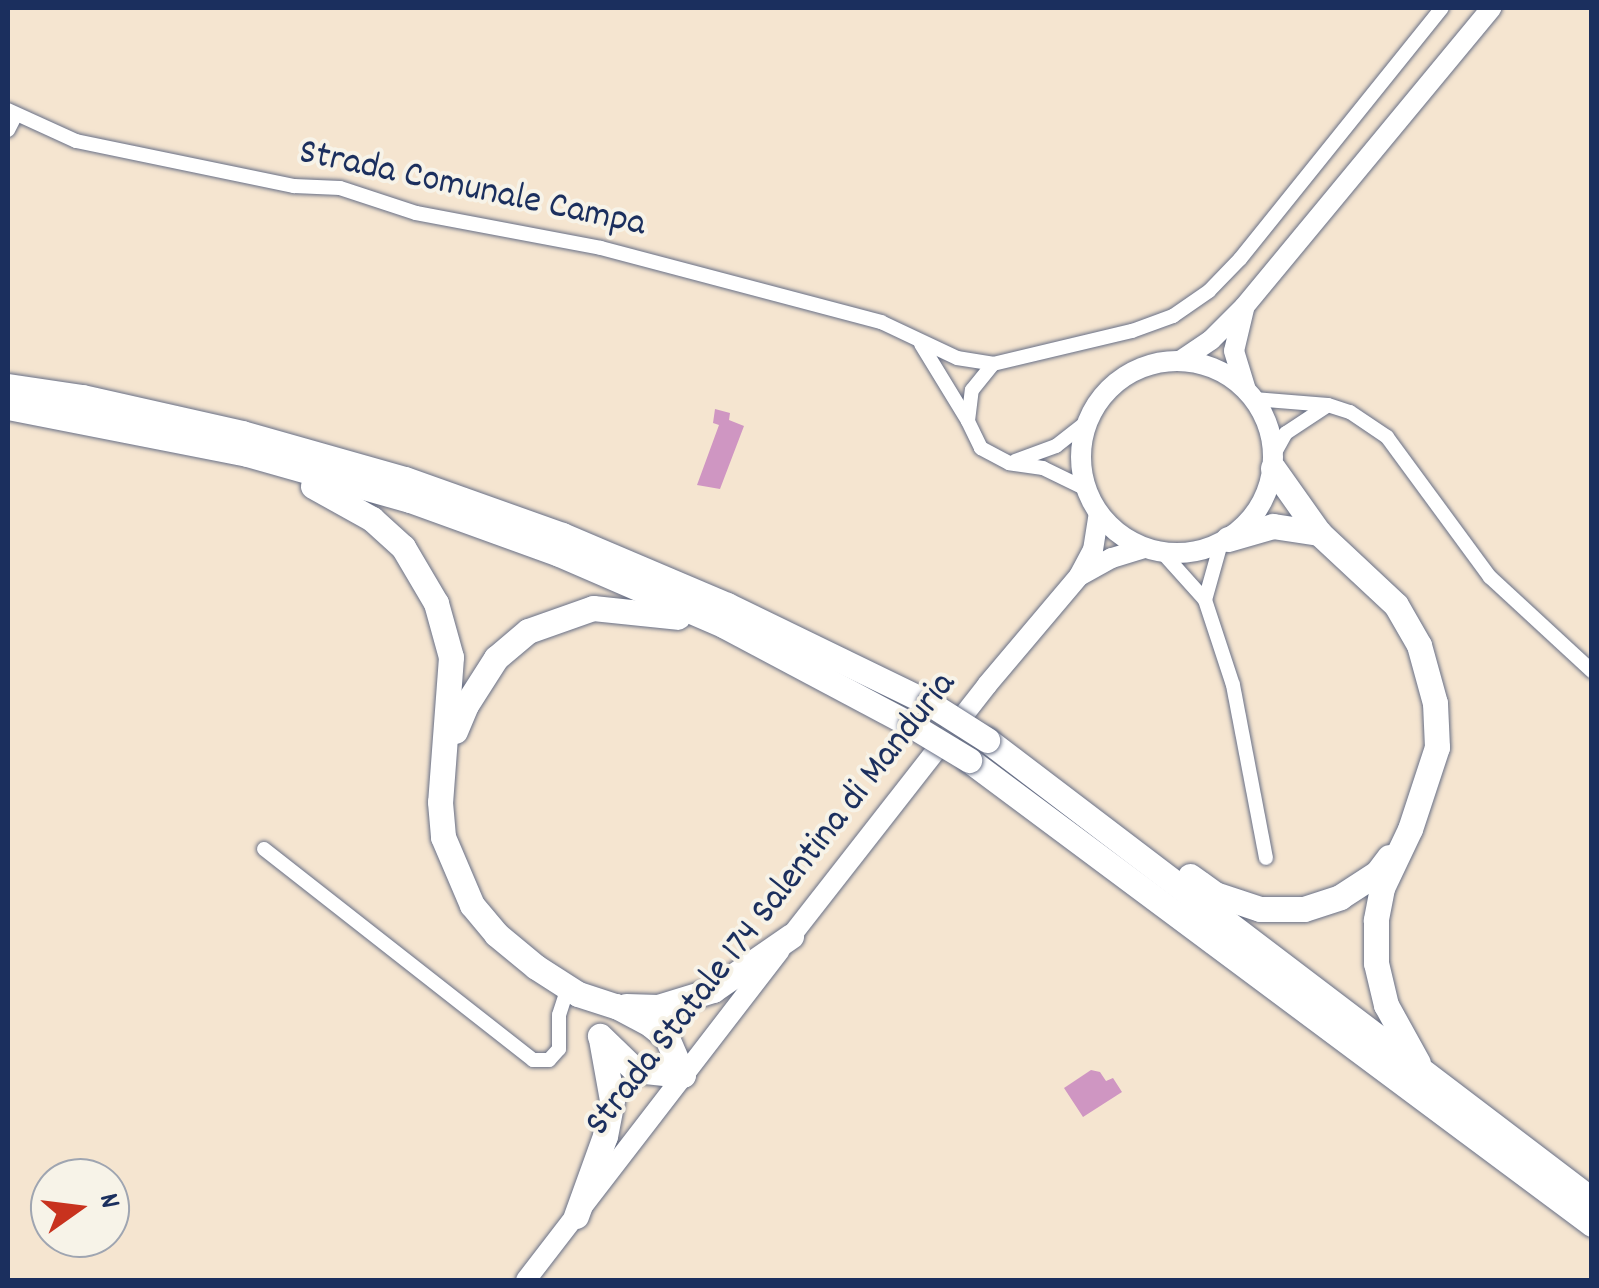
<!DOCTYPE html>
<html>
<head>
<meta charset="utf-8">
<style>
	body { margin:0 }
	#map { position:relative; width:1599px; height:1288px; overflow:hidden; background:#f5e5d0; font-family:Dekko,sans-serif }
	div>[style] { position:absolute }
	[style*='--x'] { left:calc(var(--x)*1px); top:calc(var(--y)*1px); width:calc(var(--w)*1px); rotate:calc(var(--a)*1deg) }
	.building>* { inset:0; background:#cf96c2 }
	.roads { filter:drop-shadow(0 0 2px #676f86) drop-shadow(0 0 2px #676f86) }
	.street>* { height:14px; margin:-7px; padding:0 7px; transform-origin:7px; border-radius:7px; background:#fff }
	.secondary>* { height:20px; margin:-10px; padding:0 10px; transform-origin:10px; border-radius:10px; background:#fff }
	.primary>* { height:20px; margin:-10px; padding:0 10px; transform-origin:10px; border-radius:10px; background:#fff }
	.primary>.ring { margin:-10px; padding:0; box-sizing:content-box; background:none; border:20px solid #fff; border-radius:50% }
	.highway>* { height:25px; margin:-12.5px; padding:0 12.5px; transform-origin:12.5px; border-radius:12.5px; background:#fff }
	.bridges { filter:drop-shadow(0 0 2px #676f86) drop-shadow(0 0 2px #676f86) }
	.highway-bridge>* { height:25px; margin:-12.5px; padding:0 12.5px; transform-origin:12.5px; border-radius:12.5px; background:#fff }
	span { translate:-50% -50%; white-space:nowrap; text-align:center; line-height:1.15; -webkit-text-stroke:8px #f7f3e8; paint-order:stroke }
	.street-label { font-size:38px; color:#1b2f5e }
	.frame { position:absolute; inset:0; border:10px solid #1b2f5e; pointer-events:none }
	.north { position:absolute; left:30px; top:1158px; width:100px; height:100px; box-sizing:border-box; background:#f7f3e8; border:2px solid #9fa5b1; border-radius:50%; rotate:76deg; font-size:28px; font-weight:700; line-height:40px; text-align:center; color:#1b2f5e }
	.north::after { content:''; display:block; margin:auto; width:35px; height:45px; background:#c8321e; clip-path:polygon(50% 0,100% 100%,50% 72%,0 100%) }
</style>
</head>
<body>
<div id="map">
	<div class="building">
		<i style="clip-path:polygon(715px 409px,730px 413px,729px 420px,744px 426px,720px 489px,697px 485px,719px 425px,713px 423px)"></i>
		<i style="clip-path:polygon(1091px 1070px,1100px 1072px,1106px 1081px,1113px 1078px,1122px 1092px,1083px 1117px,1064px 1088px)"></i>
	</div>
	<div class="roads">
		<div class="street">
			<i style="--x:8;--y:110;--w:75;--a:24.5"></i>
			<i style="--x:76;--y:141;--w:223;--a:11.7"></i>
			<i style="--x:294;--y:186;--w:46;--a:2.5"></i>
			<i style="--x:340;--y:188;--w:80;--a:18.2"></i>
			<i style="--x:416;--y:213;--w:188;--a:10.7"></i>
			<i style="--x:601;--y:248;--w:290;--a:14.8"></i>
			<i style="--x:881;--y:322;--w:84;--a:25.3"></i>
			<i style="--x:957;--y:358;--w:36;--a:9"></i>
			<i style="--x:8;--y:130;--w:16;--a:-63"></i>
			<i style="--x:921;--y:344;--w:90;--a:58.6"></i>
			<i style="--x:1254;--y:399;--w:74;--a:4.6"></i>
			<i style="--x:1328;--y:405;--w:23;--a:18"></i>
			<i style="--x:1350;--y:412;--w:45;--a:34"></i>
			<i style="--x:1387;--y:437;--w:174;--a:53.7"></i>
			<i style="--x:1490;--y:577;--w:139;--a:42.7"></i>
			<i style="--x:1273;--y:456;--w:26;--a:-61"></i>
			<i style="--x:1286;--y:433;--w:49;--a:-33.4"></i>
			<i style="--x:1015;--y:461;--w:44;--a:-20.1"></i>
			<i style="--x:1056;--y:446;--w:41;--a:-38"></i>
			<i style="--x:1086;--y:489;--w:48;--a:-154"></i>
			<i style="--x:1043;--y:468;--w:34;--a:-172"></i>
			<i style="--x:1009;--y:463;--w:32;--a:-152"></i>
			<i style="--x:981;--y:448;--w:30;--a:-116"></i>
			<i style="--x:968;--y:421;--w:31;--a:-83"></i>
			<i style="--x:972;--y:390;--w:33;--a:-51"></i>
			<i style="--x:993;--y:364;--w:143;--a:-13.4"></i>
			<i style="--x:1132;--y:331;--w:44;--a:-20.1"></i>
			<i style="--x:1173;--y:316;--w:44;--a:-34.8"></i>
			<i style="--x:1209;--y:291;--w:45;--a:-45.9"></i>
			<i style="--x:1240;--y:259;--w:322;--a:-51.2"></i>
			<i style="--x:1162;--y:552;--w:64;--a:48.1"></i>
			<i style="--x:1205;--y:600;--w:89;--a:71.8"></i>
			<i style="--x:1233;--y:685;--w:176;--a:79.2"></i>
			<i style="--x:1205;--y:600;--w:59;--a:-74.3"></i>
			<i style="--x:264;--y:849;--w:342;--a:38.1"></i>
			<i style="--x:533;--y:1060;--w:16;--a:0"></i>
			<i style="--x:549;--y:1060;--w:15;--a:-48"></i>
			<i style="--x:559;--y:1049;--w:34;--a:-90"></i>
			<i style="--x:559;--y:1015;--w:28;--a:-72"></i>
		</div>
		<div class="secondary">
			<i style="--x:526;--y:1280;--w:416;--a:-52.4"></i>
		</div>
		<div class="primary">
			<i style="--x:1244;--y:309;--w:43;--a:103.4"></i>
			<i style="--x:1234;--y:351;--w:39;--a:73"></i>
			<i style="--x:1180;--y:361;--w:37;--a:-34"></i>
			<i style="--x:1211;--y:340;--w:47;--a:-45"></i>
			<i style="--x:1244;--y:307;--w:388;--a:-50.4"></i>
			<i class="ring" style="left:1081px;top:361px;width:172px;height:172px"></i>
			<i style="--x:1081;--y:575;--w:35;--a:-29"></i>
			<i style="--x:1112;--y:558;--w:34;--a:-17"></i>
			<i style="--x:791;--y:936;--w:318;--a:-52"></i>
			<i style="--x:987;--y:685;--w:143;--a:-49.8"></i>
			<i style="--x:1079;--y:576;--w:30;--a:-62"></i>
			<i style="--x:1093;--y:550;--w:36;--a:-81"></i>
		</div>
		<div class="highway">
			<i style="--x:8;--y:386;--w:75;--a:8.5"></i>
			<i style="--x:82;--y:397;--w:164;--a:12.7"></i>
			<i style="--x:242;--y:433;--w:169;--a:15.8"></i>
			<i style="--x:405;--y:479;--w:167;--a:19.6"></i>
			<i style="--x:562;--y:535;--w:179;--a:23"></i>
			<i style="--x:727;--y:605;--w:225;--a:25.9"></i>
			<i style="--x:8;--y:407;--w:244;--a:11.1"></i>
			<i style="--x:247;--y:454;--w:169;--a:15.8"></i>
			<i style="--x:410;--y:500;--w:158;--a:19.9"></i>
			<i style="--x:559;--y:554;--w:181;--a:23.4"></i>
			<i style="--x:725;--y:626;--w:211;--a:28"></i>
			<i style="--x:1273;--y:468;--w:80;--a:54.7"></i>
			<i style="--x:1319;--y:533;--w:105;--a:43.1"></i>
			<i style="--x:1396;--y:605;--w:46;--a:60.1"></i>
			<i style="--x:1419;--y:645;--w:60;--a:74.6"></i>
			<i style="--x:1435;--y:703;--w:44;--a:87.4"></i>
			<i style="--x:1437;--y:747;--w:86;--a:108.2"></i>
			<i style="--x:1410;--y:829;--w:65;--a:115.4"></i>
			<i style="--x:1382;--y:888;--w:33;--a:101"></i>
			<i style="--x:1376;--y:920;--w:43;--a:90"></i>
			<i style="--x:1376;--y:963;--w:43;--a:76.6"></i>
			<i style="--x:1386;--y:1005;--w:66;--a:61.1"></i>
			<i style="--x:313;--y:486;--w:68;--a:29.2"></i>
			<i style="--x:372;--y:519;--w:42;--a:42.1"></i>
			<i style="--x:403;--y:547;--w:65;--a:59.5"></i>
			<i style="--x:436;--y:603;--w:56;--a:74.5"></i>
			<i style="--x:451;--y:657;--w:145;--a:94.3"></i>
			<i style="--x:440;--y:802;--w:35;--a:85"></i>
			<i style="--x:443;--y:837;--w:74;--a:66.9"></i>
			<i style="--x:472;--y:905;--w:38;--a:50"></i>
			<i style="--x:496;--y:934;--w:52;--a:39.5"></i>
			<i style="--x:536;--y:967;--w:50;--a:32.7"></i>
			<i style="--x:578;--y:994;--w:40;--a:18"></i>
			<i style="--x:616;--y:1006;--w:40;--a:28"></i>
			<i style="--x:651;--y:1025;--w:21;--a:39"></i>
			<i style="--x:667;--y:1038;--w:40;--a:66.6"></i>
			<i style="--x:683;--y:1075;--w:48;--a:-174.1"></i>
			<i style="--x:635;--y:1070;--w:49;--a:-135.8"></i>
			<i style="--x:1228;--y:539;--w:47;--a:-16.1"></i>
			<i style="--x:1273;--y:526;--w:47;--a:8.7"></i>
			<i style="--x:455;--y:731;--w:28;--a:-67"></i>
			<i style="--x:466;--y:705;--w:56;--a:-57.4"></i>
			<i style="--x:496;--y:658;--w:42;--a:-40.2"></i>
			<i style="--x:528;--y:631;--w:69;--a:-19.5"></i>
			<i style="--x:593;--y:608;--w:85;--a:6"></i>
			<i style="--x:987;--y:740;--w:760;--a:37.25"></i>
			<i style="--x:969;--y:760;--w:777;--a:36.68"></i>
			<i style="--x:1190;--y:876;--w:31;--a:36"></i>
			<i style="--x:1215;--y:894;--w:47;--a:18.4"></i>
			<i style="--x:1260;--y:909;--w:44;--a:0"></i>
			<i style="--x:1304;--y:909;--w:38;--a:-18"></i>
			<i style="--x:1340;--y:897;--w:44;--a:-33"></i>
			<i style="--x:1377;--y:873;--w:20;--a:-53"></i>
			<i style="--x:626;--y:1006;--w:32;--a:2"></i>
			<i style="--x:658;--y:1007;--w:58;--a:-17.2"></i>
			<i style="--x:713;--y:990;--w:95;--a:-34.7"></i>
			<i style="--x:576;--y:1216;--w:85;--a:-70.1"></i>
			<i style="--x:605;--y:1136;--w:37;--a:-79"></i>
			<i style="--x:612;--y:1100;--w:62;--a:-100.2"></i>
		</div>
	</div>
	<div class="bridges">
		<div class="highway-bridge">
			<i style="--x:929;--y:703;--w:69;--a:32.5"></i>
			<i style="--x:911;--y:725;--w:68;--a:31.1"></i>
		</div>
	</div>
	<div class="street-label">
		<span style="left:472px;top:190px;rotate:12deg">Strada Comunale Campa</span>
		<span style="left:772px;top:905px;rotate:-52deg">Strada Statale 174 Salentina di Manduria</span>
	</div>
	<div class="frame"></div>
	<div class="north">N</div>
</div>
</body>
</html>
